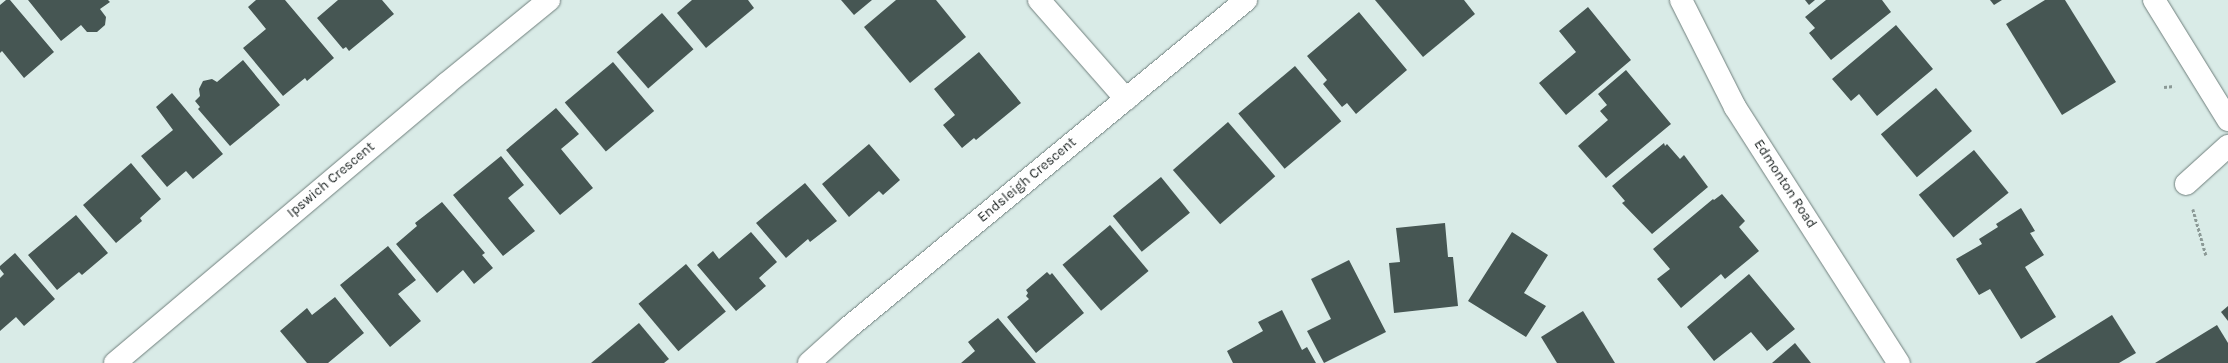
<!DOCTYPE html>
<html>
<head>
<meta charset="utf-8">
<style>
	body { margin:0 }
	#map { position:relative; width:2228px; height:363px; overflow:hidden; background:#d9ebe7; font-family:Karla,sans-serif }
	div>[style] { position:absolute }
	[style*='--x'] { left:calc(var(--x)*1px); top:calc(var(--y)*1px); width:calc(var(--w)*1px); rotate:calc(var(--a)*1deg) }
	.building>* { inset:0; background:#465653; transform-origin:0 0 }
	.path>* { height:2.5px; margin-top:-1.25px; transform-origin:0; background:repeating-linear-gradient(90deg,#8b9996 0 3px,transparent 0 5px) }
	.roads { filter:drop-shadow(0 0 1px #6f7f7c) drop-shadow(0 0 1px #6f7f7c) }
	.minor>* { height:22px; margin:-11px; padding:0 11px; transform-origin:11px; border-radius:11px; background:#fff }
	span { translate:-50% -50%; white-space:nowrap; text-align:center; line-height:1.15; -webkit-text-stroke:4px #fff; paint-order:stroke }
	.street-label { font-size:14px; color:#19201f }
</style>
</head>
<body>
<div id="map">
	<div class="building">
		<i style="clip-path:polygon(6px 0,10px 0,54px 52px,24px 78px,2px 51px,0 53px,0 5px)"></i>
		<i style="clip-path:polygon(28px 0,108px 0,110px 2px,100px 9px,106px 17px,105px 25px,97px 32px,87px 32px,81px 25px,61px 41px)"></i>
		<i style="clip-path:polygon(256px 0,285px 0,334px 58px,307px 81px,305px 78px,283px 96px,243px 48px,266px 29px,248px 7px)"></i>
		<i style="clip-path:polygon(338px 0,382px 0,394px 14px,349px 51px,346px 47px,343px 49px,317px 18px)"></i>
		<i style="clip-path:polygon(692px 0,748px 0,754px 8px,706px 48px,677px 13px)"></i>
		<i style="clip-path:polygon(841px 0,872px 0,854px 15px)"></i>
		<i style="clip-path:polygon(896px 0,936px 0,966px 37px,910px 83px,864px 27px)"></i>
		<i style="clip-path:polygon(1375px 0,1464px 0,1475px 14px,1423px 57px)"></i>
		<i style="clip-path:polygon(1805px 0,1815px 0,1809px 5px)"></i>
		<i style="clip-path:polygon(1826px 0,1882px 0,1891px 12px,1831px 60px,1809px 33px,1815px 28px,1805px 17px)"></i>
		<i style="clip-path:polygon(1990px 0,2002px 0,1994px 5px)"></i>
		<i style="clip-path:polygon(2045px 0,2065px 0,2116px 82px,2062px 115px,2006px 24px)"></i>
		<i style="clip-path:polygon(1588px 7px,1631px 60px,1566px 115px,1539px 83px,1576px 52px,1559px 31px)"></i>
		<i style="clip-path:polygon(1359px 12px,1407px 70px,1356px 114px,1347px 103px,1342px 107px,1323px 84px,1327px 80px,1307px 56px)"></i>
		<i style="left:662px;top:13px;width:48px;height:60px;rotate:49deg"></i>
		<i style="clip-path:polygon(1896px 25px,1933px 69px,1877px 116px,1859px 94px,1851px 101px,1832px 79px)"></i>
		<i style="clip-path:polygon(979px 52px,1021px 103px,976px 140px,974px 138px,962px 148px,943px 125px,955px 115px,934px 89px)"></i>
		<i style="clip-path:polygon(243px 60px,280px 105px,230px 146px,198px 109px,200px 107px,195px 101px,200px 96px,199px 89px,203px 81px,212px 79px,217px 82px)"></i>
		<i style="left:613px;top:62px;width:64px;height:63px;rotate:50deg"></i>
		<i style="left:1295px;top:66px;width:72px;height:74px;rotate:50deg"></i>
		<i style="clip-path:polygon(1626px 70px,1671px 124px,1606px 178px,1578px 146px,1608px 120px,1600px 111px,1607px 105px,1598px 94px)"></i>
		<i style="left:1936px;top:88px;width:56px;height:72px;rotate:50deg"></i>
		<i style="clip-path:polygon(172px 93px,223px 154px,193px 179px,186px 171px,167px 187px,141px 156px,173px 130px,156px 107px)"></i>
		<i style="clip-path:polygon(556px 108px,579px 134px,561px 149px,593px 188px,560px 215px,506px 150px)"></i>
		<i style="left:1228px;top:122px;width:72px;height:73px;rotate:49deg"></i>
		<i style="clip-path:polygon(1664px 143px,1665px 146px,1667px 144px,1680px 159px,1684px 155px,1708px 187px,1652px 234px,1622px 203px,1625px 201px,1612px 186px)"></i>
		<i style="clip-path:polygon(869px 144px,900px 180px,883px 195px,879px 191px,849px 217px,822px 184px)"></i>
		<i style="left:1974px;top:150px;width:55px;height:71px;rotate:51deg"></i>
		<i style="clip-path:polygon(501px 156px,524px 185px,508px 198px,535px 231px,503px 256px,453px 195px)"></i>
		<i style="clip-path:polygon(131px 163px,161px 199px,140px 218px,142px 221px,116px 243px,83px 205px)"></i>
		<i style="left:1161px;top:177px;width:46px;height:62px;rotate:51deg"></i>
		<i style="clip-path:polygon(805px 183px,837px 221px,810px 242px,808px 239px,786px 258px,756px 223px)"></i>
		<i style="clip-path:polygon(1722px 194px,1745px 221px,1739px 227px,1759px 251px,1725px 279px,1721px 274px,1681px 308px,1657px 279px,1670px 269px,1653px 249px,1713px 199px,1714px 200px)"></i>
		<i style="clip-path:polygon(442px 202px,485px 253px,482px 255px,493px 268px,474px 284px,463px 270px,437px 293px,396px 244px,417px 226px,415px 223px)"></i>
		<i style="clip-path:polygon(2021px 208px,2035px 231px,2030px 233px,2044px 255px,2025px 267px,2056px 317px,2021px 339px,1990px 289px,1979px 295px,1956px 259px,1982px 244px,1979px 239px,1998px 227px,1996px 224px)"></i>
		<i style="clip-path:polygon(76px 215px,108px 253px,82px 275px,79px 272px,57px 290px,28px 255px)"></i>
		<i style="clip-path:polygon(1445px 223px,1448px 257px,1453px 257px,1458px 306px,1394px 313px,1389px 263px,1400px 262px,1396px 228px)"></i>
		<i style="left:1110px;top:225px;width:60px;height:62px;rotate:50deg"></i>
		<i style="clip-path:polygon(751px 232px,777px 262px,759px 278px,766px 286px,736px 311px,697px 265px,713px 251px,719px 259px)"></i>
		<i style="clip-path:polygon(1512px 232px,1548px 255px,1524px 293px,1546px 306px,1526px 337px,1468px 301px)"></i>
		<i style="clip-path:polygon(388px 246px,416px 280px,398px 294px,421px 321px,390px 347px,340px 285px)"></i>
		<i style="clip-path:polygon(15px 253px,55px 299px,24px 326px,16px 317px,0 331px,0 278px,4px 274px,0 269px,0 266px)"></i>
		<i style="clip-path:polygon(1349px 260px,1386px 332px,1324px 363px,1307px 331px,1331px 319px,1311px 279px)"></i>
		<i style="left:686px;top:264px;width:62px;height:62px;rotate:50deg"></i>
		<i style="clip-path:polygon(1047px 272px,1050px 275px,1052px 273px,1084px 313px,1036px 353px,1007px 317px,1029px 299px,1026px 296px,1028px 293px,1026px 290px)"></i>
		<i style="clip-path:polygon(1749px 274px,1795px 329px,1767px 351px,1751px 332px,1714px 361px,1687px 327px)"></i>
		<i style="clip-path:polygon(335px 297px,364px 333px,328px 363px,307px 363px,280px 331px,307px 308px,312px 315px)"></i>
		<i style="clip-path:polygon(2228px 306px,2228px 321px,2221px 312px)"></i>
		<i style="clip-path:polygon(1282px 310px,1302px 350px,1307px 347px,1316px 363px,1233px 363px,1227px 351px,1263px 331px,1258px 322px)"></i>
		<i style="clip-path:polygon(1583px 311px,1615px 363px,1557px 363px,1541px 337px)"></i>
		<i style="clip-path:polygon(2112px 315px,2136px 353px,2119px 363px,2035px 363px)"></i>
		<i style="clip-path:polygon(998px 318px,1036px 363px,961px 363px,975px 351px,968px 342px)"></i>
		<i style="clip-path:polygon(639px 323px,669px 359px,664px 363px,591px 363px)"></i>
		<i style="clip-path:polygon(2217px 325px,2228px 343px,2228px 363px,2155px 363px)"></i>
		<i style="clip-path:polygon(1795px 343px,1811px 363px,1772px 363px)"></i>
	</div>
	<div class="path">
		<i style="--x:2164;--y:87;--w:10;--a:-6"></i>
		<i style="--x:2193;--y:209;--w:48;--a:74.2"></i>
	</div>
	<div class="roads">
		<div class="minor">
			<i style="--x:1039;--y:0;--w:132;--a:48.7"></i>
			<i style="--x:1681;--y:0;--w:120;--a:63.2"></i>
			<i style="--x:1735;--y:107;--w:304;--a:57.4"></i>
			<i style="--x:2154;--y:0;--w:141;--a:58.3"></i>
			<i style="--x:2186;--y:184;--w:57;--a:-42.1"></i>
			<i style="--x:115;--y:363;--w:433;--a:-40.1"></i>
			<i style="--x:446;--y:84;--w:133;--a:-39.2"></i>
			<i style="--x:809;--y:363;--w:52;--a:-41.9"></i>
			<i style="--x:848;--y:328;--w:516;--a:-39.49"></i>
		</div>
	</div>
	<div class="street-label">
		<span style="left:331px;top:180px;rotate:-40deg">Ipswich Crescent</span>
		<span style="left:1027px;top:180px;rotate:-40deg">Endsleigh Crescent</span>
		<span style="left:1785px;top:184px;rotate:57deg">Edmonton Road</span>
	</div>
</div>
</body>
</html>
